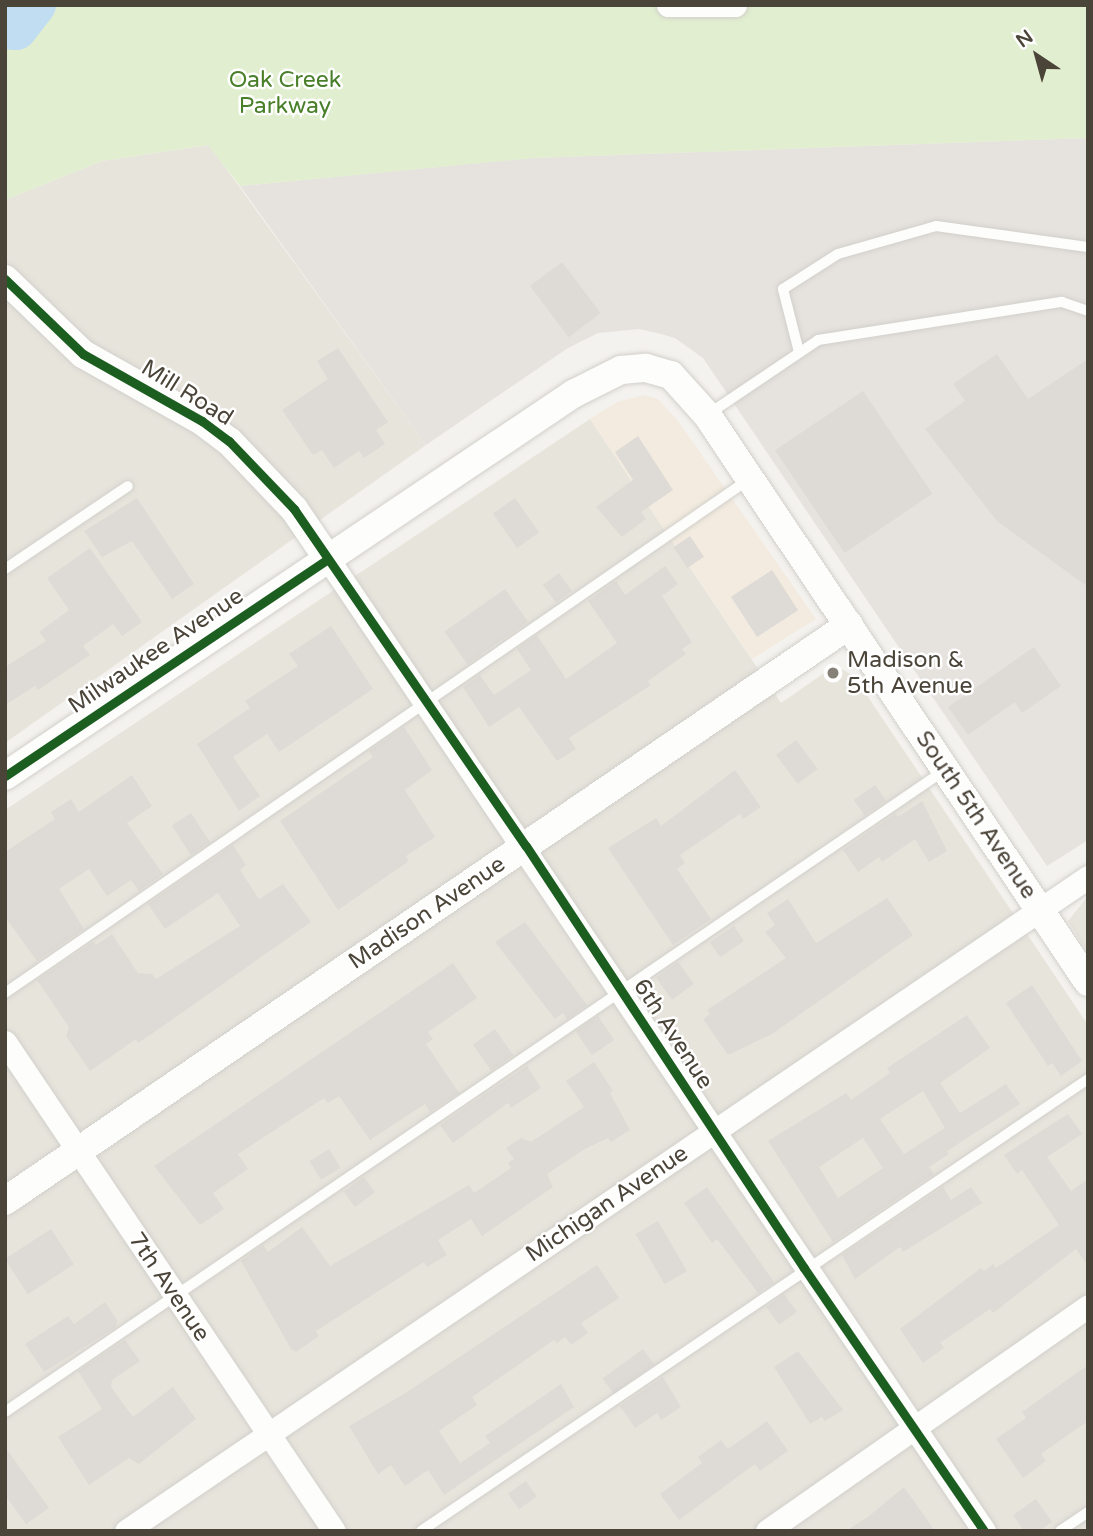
<!DOCTYPE html>
<html>
<head>
<meta charset="utf-8">
<style>
	body { margin:0 }
	#map { position:relative; width:1093px; height:1536px; overflow:hidden; background:#f4f2ee; font-family:"Varela Round",sans-serif }
	div>[style] { position:absolute }
	[style*='--x'] { left:calc(var(--x)*1px); top:calc(var(--y)*1px); width:calc(var(--w)*1px); rotate:calc(var(--a)*1deg) }
	.residential>* { inset:0; background:#e7e4dc }
	.commercial>* { inset:0; background:#f3ebdf }
	.industrial>* { inset:0; background:#e6e2de }
	.green>* { inset:0; background:#e1eecf }
	.river>* { height:42px; margin:-21px; padding:0 21px; transform-origin:21px; border-radius:21px; background:#c0ddf1 }
	.building>* { inset:0; background:#dedbd6; transform-origin:0 0 }
	.roads { filter:drop-shadow(0 0 2px #d2d0cb) drop-shadow(0 0 2px #d2d0cb) }
	.service>* { height:10px; margin:-5px; padding:0 5px; transform-origin:5px; border-radius:5px; background:#fdfdfc }
	.minor>* { height:23px; margin:-11.5px; padding:0 11.5px; transform-origin:11.5px; border-radius:11.5px; background:#fdfdfc }
	.tertiary>* { height:28px; margin:-14px; padding:0 14px; transform-origin:14px; border-radius:14px; background:#fdfdfc }
	.cycleway>* { height:9px; margin:-4.5px; padding:0 4.5px; transform-origin:4.5px; border-radius:4.5px; background:#1b5e20 }
	.dots>* { width:19px; height:19px; translate:-50% -50%; box-sizing:border-box; border:4px solid #fff; border-radius:50% }
	span { translate:-50% -50%; white-space:nowrap; text-align:center; line-height:1.15; -webkit-text-stroke:5px #fff; paint-order:stroke }
	.park-label { font-size:23px; color:#4a7f2a }
	.street-label { font-size:23px; color:#4b4439 }
	.poi-label { font-size:23px; color:#4b4439 }
	.left { translate:0 -50%; text-align:left }
	.frame { position:absolute; inset:0; border:7px solid #4b4439; pointer-events:none }
	.north { position:absolute; left:1002px; top:21px; width:70px; height:70px; -webkit-text-stroke:5px #fff; paint-order:stroke; rotate:324deg; font-size:19px; font-weight:700; line-height:28px; text-align:center; color:#4b4439 }
	.north::after { content:''; display:block; margin:auto; width:24px; height:32px; background:#4b4439; clip-path:polygon(50% 0,100% 100%,50% 72%,0 100%) }
</style>
</head>
<body>
<div id="map">
	<div class="residential">
		<i style="clip-path:polygon(209px 145px,426px 445px,5px 743px,5px 200px,102px 161px)"></i>
		<i style="clip-path:polygon(590px 419px,781px 703px,827px 671px,838px 667px,854px 676px,1088px 1025px,1088px 1531px,5px 1531px,5px 810px)"></i>
		<i style="clip-path:polygon(1088px 896px,1088px 954px,1068px 921px)"></i>
	</div>
	<div class="commercial">
		<i style="clip-path:polygon(644px 395px,658px 399px,678px 421px,816px 619px,752px 659px,590px 419px,617px 402px)"></i>
	</div>
	<div class="industrial">
		<i style="clip-path:polygon(1088px 138px,1088px 840px,1047px 866px,703px 358px,675px 338px,657px 333px,639px 329px,598px 333px,568px 348px,426px 445px,240px 186px,532px 158px)"></i>
	</div>
	<div class="green">
		<i style="clip-path:polygon(5px 5px,1088px 5px,1088px 138px,533px 158px,240px 186px,208px 145px,102px 161px,5px 200px)"></i>
	</div>
	<div class="river">
		<i style="--x:5;--y:28;--w:11;--a:5"></i>
		<i style="--x:16;--y:29;--w:31;--a:-52"></i>
	</div>
	<div class="building">
		<i style="left:562px;top:262px;width:64px;height:40px;rotate:53deg"></i>
		<i style="clip-path:polygon(338px 348px,388px 422px,376px 430px,385px 444px,364px 458px,359px 451px,334px 468px,322px 450px,313px 455px,282px 410px,328px 379px,317px 361px)"></i>
		<i style="clip-path:polygon(997px 354px,1028px 399px,1088px 359px,1088px 587px,997px 521px,925px 429px,965px 401px,953px 384px)"></i>
		<i style="left:863px;top:391px;width:124px;height:106px;rotate:56deg"></i>
		<i style="clip-path:polygon(638px 436px,673px 490px,641px 512px,646px 519px,622px 537px,596px 507px,633px 480px,615px 452px)"></i>
		<i style="clip-path:polygon(137px 498px,194px 584px,172px 599px,132px 541px,102px 557px,84px 531px)"></i>
		<i style="left:515px;top:498px;width:42px;height:27px;rotate:55deg"></i>
		<i style="left:690px;top:536px;width:25px;height:20px;rotate:56deg"></i>
		<i style="clip-path:polygon(90px 548px,142px 622px,122px 636px,113px 624px,83px 646px,90px 655px,38px 690px,35px 686px,5px 705px,5px 667px,46px 641px,39px 632px,69px 610px,47px 578px)"></i>
		<i style="clip-path:polygon(665px 566px,678px 584px,662px 596px,692px 642px,682px 649px,686px 654px,648px 681px,651px 685px,569px 738px,576px 749px,557px 761px,519px 707px,489px 727px,463px 687px,480px 675px,494px 695px,531px 670px,517px 649px,537px 635px,566px 679px,617px 643px,588px 601px,616px 581px,625px 595px)"></i>
		<i style="left:772px;top:570px;width:48px;height:49px;rotate:57deg"></i>
		<i style="left:559px;top:573px;width:22px;height:20px;rotate:54deg"></i>
		<i style="left:505px;top:589px;width:40px;height:74px;rotate:55deg"></i>
		<i style="clip-path:polygon(331px 626px,373px 689px,279px 752px,267px 734px,233px 757px,260px 796px,239px 811px,197px 744px,250px 708px,245px 701px,298px 666px,289px 654px)"></i>
		<i style="clip-path:polygon(1034px 647px,1061px 686px,1022px 713px,1015px 702px,968px 735px,948px 707px)"></i>
		<i style="clip-path:polygon(404px 727px,432px 770px,405px 790px,435px 837px,406px 856px,409px 861px,338px 910px,280px 821px,373px 757px,369px 751px)"></i>
		<i style="left:796px;top:740px;width:36px;height:25px;rotate:53deg"></i>
		<i style="clip-path:polygon(735px 770px,761px 807px,743px 819px,740px 814px,680px 855px,685px 863px,677px 869px,711px 919px,673px 945px,608px 848px,656px 818px,661px 826px)"></i>
		<i style="clip-path:polygon(132px 775px,152px 806px,127px 823px,163px 874px,139px 891px,131px 880px,107px 896px,89px 869px,59px 889px,84px 929px,37px 961px,5px 917px,5px 852px,55px 819px,51px 812px,71px 799px,79px 812px)"></i>
		<i style="left:875px;top:785px;width:19px;height:26px;rotate:55deg"></i>
		<i style="clip-path:polygon(922px 801px,947px 851px,929px 862px,915px 839px,882px 862px,879px 857px,858px 872px,843px 850px,895px 814px,898px 817px)"></i>
		<i style="left:191px;top:813px;width:35px;height:23px;rotate:57deg"></i>
		<i style="clip-path:polygon(233px 845px,246px 865px,240px 870px,259px 899px,283px 884px,311px 922px,153px 1033px,138px 1043px,136px 1039px,90px 1071px,66px 1036px,69px 1027px,37px 980px,93px 942px,96px 945px,112px 934px,138px 973px,152px 974px,156px 979px,240px 926px,218px 893px,165px 929px,148px 904px)"></i>
		<i style="clip-path:polygon(887px 898px,913px 935px,772px 1034px,728px 1055px,703px 1019px,710px 1014px,707px 1010px,786px 958px,765px 932px,775px 925px,767px 913px,788px 899px,816px 943px)"></i>
		<i style="clip-path:polygon(525px 922px,587px 1005px,567px 1019px,563px 1013px,555px 1019px,495px 942px)"></i>
		<i style="left:734px;top:926px;width:18px;height:29px;rotate:56deg"></i>
		<i style="left:678px;top:962px;width:27px;height:27px;rotate:54deg"></i>
		<i style="clip-path:polygon(453px 963px,477px 998px,428px 1032px,433px 1039px,426px 1044px,459px 1093px,430px 1112px,425px 1104px,370px 1140px,339px 1096px,328px 1103px,324px 1098px,238px 1154px,248px 1169px,213px 1193px,224px 1209px,200px 1225px,154px 1166px)"></i>
		<i style="clip-path:polygon(1032px 985px,1082px 1061px,1061px 1076px,1052px 1063px,1048px 1066px,1006px 1003px)"></i>
		<i style="clip-path:polygon(evenodd,967px 1015px,990px 1048px,940px 1083px,960px 1113px,1006px 1084px,1020px 1104px,947px 1151px,949px 1154px,929px 1167px,934px 1174px,833px 1242px,768px 1141px,846px 1093px,851px 1100px,890px 1073px,887px 1068px,967px 1015px,923px 1091px,945px 1128px,904px 1154px,880px 1119px,923px 1091px,967px 1015px,863px 1138px,883px 1168px,838px 1198px,819px 1167px,863px 1138px)"></i>
		<i style="left:598px;top:1016px;width:29px;height:27px;rotate:56deg"></i>
		<i style="left:495px;top:1029px;width:32px;height:27px;rotate:55deg"></i>
		<i style="clip-path:polygon(594px 1062px,613px 1091px,610px 1093px,630px 1130px,611px 1142px,608px 1138px,585px 1149px,547px 1174px,553px 1187px,482px 1236px,471px 1219px,438px 1240px,447px 1255px,427px 1267px,424px 1262px,316px 1331px,319px 1336px,296px 1352px,291px 1349px,241px 1261px,263px 1245px,268px 1252px,302px 1227px,330px 1266px,469px 1185px,474px 1193px,511px 1168px,508px 1163px,514px 1159px,506px 1148px,521px 1138px,531px 1142px,584px 1107px,566px 1081px)"></i>
		<i style="clip-path:polygon(527px 1066px,541px 1088px,511px 1108px,508px 1103px,453px 1143px,440px 1125px)"></i>
		<i style="clip-path:polygon(1068px 1114px,1082px 1134px,1047px 1157px,1071px 1191px,1088px 1179px,1088px 1266px,1076px 1249px,993px 1313px,990px 1309px,940px 1343px,944px 1348px,923px 1363px,900px 1329px,981px 1268px,984px 1271px,993px 1264px,996px 1268px,1059px 1225px,1022px 1170px,1017px 1174px,1004px 1155px)"></i>
		<i style="left:329px;top:1149px;width:22px;height:23px;rotate:58deg"></i>
		<i style="left:364px;top:1177px;width:19px;height:25px;rotate:54deg"></i>
		<i style="clip-path:polygon(707px 1187px,774px 1282px,758px 1293px,717px 1239px,712px 1243px,684px 1203px)"></i>
		<i style="clip-path:polygon(943px 1187px,951px 1200px,971px 1187px,982px 1203px,903px 1252px,900px 1247px,855px 1279px,842px 1255px)"></i>
		<i style="left:658px;top:1221px;width:58px;height:26px;rotate:60deg"></i>
		<i style="left:51px;top:1229px;width:42px;height:55px;rotate:57deg"></i>
		<i style="clip-path:polygon(597px 1265px,619px 1298px,581px 1323px,588px 1333px,571px 1345px,565px 1337px,557px 1343px,554px 1340px,472px 1397px,477px 1405px,439px 1431px,460px 1463px,490px 1443px,485px 1436px,561px 1384px,574px 1407px,444px 1495px,428px 1470px,405px 1486px,391px 1465px,378px 1474px,349px 1426px,407px 1392px)"></i>
		<i style="left:784px;top:1294px;width:22px;height:22px;rotate:54deg"></i>
		<i style="clip-path:polygon(105px 1302px,117px 1320px,116px 1327px,44px 1372px,25px 1344px,68px 1316px,74px 1324px)"></i>
		<i style="clip-path:polygon(125px 1340px,140px 1361px,112px 1380px,111px 1387px,133px 1417px,173px 1387px,196px 1419px,139px 1464px,129px 1458px,89px 1485px,58px 1437px,102px 1409px,78px 1371px)"></i>
		<i style="left:643px;top:1349px;width:19px;height:50px;rotate:54deg"></i>
		<i style="clip-path:polygon(798px 1351px,843px 1410px,825px 1421px,822px 1417px,810px 1424px,774px 1367px)"></i>
		<i style="clip-path:polygon(1088px 1365px,1088px 1421px,1041px 1454px,1046px 1461px,1023px 1478px,996px 1439px,1026px 1418px,1022px 1412px)"></i>
		<i style="clip-path:polygon(663px 1377px,681px 1407px,661px 1420px,657px 1413px,635px 1428px,620px 1406px)"></i>
		<i style="clip-path:polygon(767px 1421px,788px 1451px,760px 1471px,755px 1464px,679px 1520px,660px 1494px,702px 1463px,698px 1457px,721px 1440px,728px 1449px)"></i>
		<i style="clip-path:polygon(5px 1447px,49px 1508px,26px 1524px,5px 1495px)"></i>
		<i style="left:526px;top:1481px;width:19px;height:22px;rotate:55deg"></i>
		<i style="clip-path:polygon(904px 1487px,935px 1531px,846px 1531px,869px 1516px)"></i>
		<i style="clip-path:polygon(1036px 1499px,1052px 1522px,1039px 1531px,1024px 1531px,1013px 1515px)"></i>
	</div>
	<div class="roads">
		<div class="service">
			<i style="--x:799;--y:352;--w:65;--a:-104.3"></i>
			<i style="--x:783;--y:289;--w:65;--a:-32.5"></i>
			<i style="--x:838;--y:254;--w:102;--a:-15.9"></i>
			<i style="--x:936;--y:226;--w:153;--a:7.9"></i>
			<i style="--x:707;--y:415;--w:134;--a:-34"></i>
			<i style="--x:818;--y:340;--w:247;--a:-8.9"></i>
			<i style="--x:1062;--y:302;--w:28;--a:19"></i>
			<i style="--x:5;--y:569;--w:148;--a:-34"></i>
			<i style="--x:5;--y:993;--w:903;--a:-34.62"></i>
			<i style="--x:5;--y:1412;--w:1138;--a:-34.33"></i>
			<i style="--x:421;--y:1531;--w:806;--a:-34.12"></i>
			<i style="--x:1060;--y:1531;--w:34;--a:-34"></i>
		</div>
		<div class="minor">
			<i style="--x:668;--y:5;--w:67;--a:0"></i>
			<i style="--x:328;--y:559;--w:1173;--a:55.98"></i>
			<i style="--x:5;--y:1042;--w:589;--a:56.07"></i>
			<i style="--x:126;--y:1531;--w:1163;--a:-34.21"></i>
			<i style="--x:767;--y:1531;--w:392;--a:-35"></i>
		</div>
		<div class="tertiary">
			<i style="--x:5;--y:279;--w:108;--a:43.9"></i>
			<i style="--x:83;--y:354;--w:137;--a:29.4"></i>
			<i style="--x:202;--y:421;--w:34;--a:37"></i>
			<i style="--x:229;--y:441;--w:94;--a:46.3"></i>
			<i style="--x:294;--y:509;--w:60;--a:55.8"></i>
			<i style="--x:5;--y:776;--w:685;--a:-33.92"></i>
			<i style="--x:573;--y:394;--w:54;--a:-26.6"></i>
			<i style="--x:621;--y:370;--w:25;--a:-5"></i>
			<i style="--x:646;--y:368;--w:26;--a:16"></i>
			<i style="--x:671;--y:375;--w:54;--a:48"></i>
			<i style="--x:707;--y:415;--w:683;--a:56.1"></i>
			<i style="--x:5;--y:1201;--w:1022;--a:-34.31"></i>
		</div>
	</div>
	<div class="cycleway">
		<i style="--x:5;--y:279;--w:108;--a:43.9"></i>
		<i style="--x:83;--y:354;--w:137;--a:29.4"></i>
		<i style="--x:202;--y:421;--w:34;--a:37"></i>
		<i style="--x:229;--y:441;--w:94;--a:46.3"></i>
		<i style="--x:294;--y:509;--w:409;--a:55.5"></i>
		<i style="--x:526;--y:846;--w:505;--a:56.62"></i>
		<i style="--x:804;--y:1268;--w:319;--a:55.6"></i>
		<i style="--x:5;--y:776;--w:389;--a:-33.9"></i>
	</div>
	<div class="dots">
		<i style="left:833px;top:673px;background:#868178"></i>
	</div>
	<div class="park-label">
		<span style="left:285px;top:93px">Oak Creek<br>Parkway</span>
	</div>
	<div class="street-label">
		<span style="left:187px;top:393px;rotate:32deg">Mill Road</span>
		<span style="left:156px;top:651px;rotate:-34deg">Milwaukee Avenue</span>
		<span style="left:976px;top:815px;rotate:56deg">South 5th Avenue</span>
		<span style="left:427px;top:913px;rotate:-34deg">Madison Avenue</span>
		<span style="left:673px;top:1034px;rotate:57deg">6th Avenue</span>
		<span style="left:607px;top:1204px;rotate:-34deg">Michigan Avenue</span>
		<span style="left:169px;top:1287px;rotate:56deg">7th Avenue</span>
	</div>
	<div class="poi-label">
		<span class="left" style="left:847px;top:673px">Madison &amp;<br>5th Avenue</span>
	</div>
	<div class="frame"></div>
	<div class="north">N</div>
</div>
</body>
</html>
